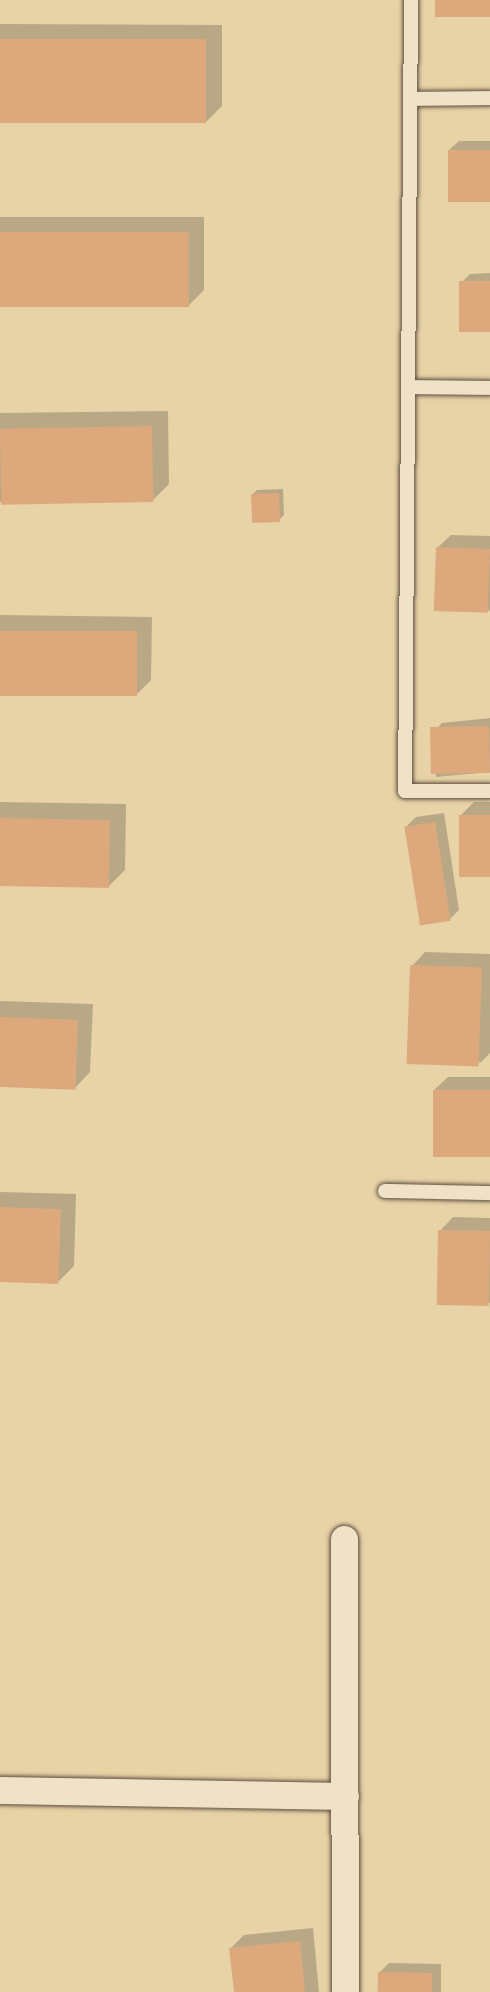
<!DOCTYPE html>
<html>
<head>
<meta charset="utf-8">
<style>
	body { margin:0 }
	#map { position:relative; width:490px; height:1992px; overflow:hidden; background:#e8d3a7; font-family:Vollkorn,serif }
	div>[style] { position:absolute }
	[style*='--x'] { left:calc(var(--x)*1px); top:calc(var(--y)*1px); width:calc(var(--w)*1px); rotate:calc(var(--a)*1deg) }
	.shadow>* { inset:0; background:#0003 }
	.building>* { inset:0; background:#dda97c; transform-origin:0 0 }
	.roads { filter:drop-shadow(0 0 2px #5e4e40) drop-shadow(0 0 2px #5e4e40) }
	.lane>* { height:14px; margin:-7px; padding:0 7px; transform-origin:7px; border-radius:7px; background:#f0e2c6 }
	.street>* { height:27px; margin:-13.5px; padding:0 13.5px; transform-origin:13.5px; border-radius:13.5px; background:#f0e2c6 }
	span { translate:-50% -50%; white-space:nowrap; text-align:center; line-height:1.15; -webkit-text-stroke:4.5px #f0e2c6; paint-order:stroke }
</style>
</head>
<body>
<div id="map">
	<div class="shadow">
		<i style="clip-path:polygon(0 24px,222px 25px,222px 106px,206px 122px,0 121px)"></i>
		<i style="clip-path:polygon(459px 141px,490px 141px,490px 200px,449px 150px)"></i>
		<i style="clip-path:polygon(0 217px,204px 217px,204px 290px,188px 306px,0 306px)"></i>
		<i style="clip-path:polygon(490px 273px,490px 330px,460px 284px,470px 274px)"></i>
		<i style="clip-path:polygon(168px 411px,169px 484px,153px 500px,0 502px,0 413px)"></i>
		<i style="clip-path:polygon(283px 489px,284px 515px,279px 520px,252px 495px,257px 490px)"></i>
		<i style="clip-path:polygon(451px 535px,490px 536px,490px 612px,437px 548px)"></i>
		<i style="clip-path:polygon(0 615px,152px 617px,151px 680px,135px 696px,0 694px)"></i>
		<i style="clip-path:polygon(490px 718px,490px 772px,436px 777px,432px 733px,442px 723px)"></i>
		<i style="clip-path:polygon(0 802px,126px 804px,125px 870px,109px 886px,0 885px)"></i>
		<i style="clip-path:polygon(474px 802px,490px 802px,490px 876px,461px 815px)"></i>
		<i style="clip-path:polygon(444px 813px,459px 910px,449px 920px,406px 827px,416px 817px)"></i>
		<i style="clip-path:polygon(425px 952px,490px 954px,490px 1053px,480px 1063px,412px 966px)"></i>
		<i style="clip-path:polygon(0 1001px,93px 1004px,90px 1072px,75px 1088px,0 1085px)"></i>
		<i style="clip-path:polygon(448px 1077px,490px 1077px,490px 1155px,434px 1090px)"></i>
		<i style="clip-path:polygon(0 1192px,76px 1194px,74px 1266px,58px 1282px,0 1281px)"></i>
		<i style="clip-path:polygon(453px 1217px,490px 1218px,490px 1304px,440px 1231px)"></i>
		<i style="clip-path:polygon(313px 1928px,319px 1992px,235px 1992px,231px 1948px,244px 1935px)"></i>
		<i style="clip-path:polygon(389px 1963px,441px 1964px,441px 1992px,379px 1992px,380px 1972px)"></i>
	</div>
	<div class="building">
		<i style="left:435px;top:0;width:55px;height:17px"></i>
		<i style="left:0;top:39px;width:206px;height:84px"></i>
		<i style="left:448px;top:150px;width:42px;height:52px"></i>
		<i style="left:0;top:232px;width:189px;height:75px"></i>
		<i style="left:490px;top:281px;width:51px;height:31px;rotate:90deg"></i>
		<i style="left:152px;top:426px;width:76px;height:152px;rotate:89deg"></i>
		<i style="left:279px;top:493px;width:29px;height:28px;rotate:88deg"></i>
		<i style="left:436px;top:547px;width:54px;height:64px;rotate:2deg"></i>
		<i style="left:0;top:631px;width:137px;height:65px"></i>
		<i style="left:489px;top:726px;width:47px;height:59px;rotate:89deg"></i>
		<i style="left:459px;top:815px;width:31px;height:62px"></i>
		<i style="left:0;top:818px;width:110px;height:68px;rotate:1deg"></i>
		<i style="left:435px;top:822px;width:100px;height:31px;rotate:81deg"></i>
		<i style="left:410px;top:965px;width:72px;height:99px;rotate:2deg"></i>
		<i style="left:0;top:1017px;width:78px;height:70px;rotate:2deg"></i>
		<i style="left:433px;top:1090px;width:57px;height:67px"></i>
		<i style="left:0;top:1207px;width:61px;height:75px;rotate:2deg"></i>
		<i style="left:438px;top:1230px;width:52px;height:75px;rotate:1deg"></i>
		<i style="clip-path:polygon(300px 1941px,305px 1992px,234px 1992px,229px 1948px)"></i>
		<i style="left:378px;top:1972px;width:54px;height:20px;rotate:1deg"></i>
	</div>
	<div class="roads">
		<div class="lane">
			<i style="--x:411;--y:0;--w:791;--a:90.43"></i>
			<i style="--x:405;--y:791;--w:85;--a:0"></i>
			<i style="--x:410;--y:99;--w:80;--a:-0.7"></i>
			<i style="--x:408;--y:387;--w:82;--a:0.7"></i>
			<i style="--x:385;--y:1191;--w:105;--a:1.1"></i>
		</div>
		<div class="street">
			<i style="--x:344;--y:1539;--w:453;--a:89.9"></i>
			<i style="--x:0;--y:1790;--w:345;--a:1"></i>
		</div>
	</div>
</div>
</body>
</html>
